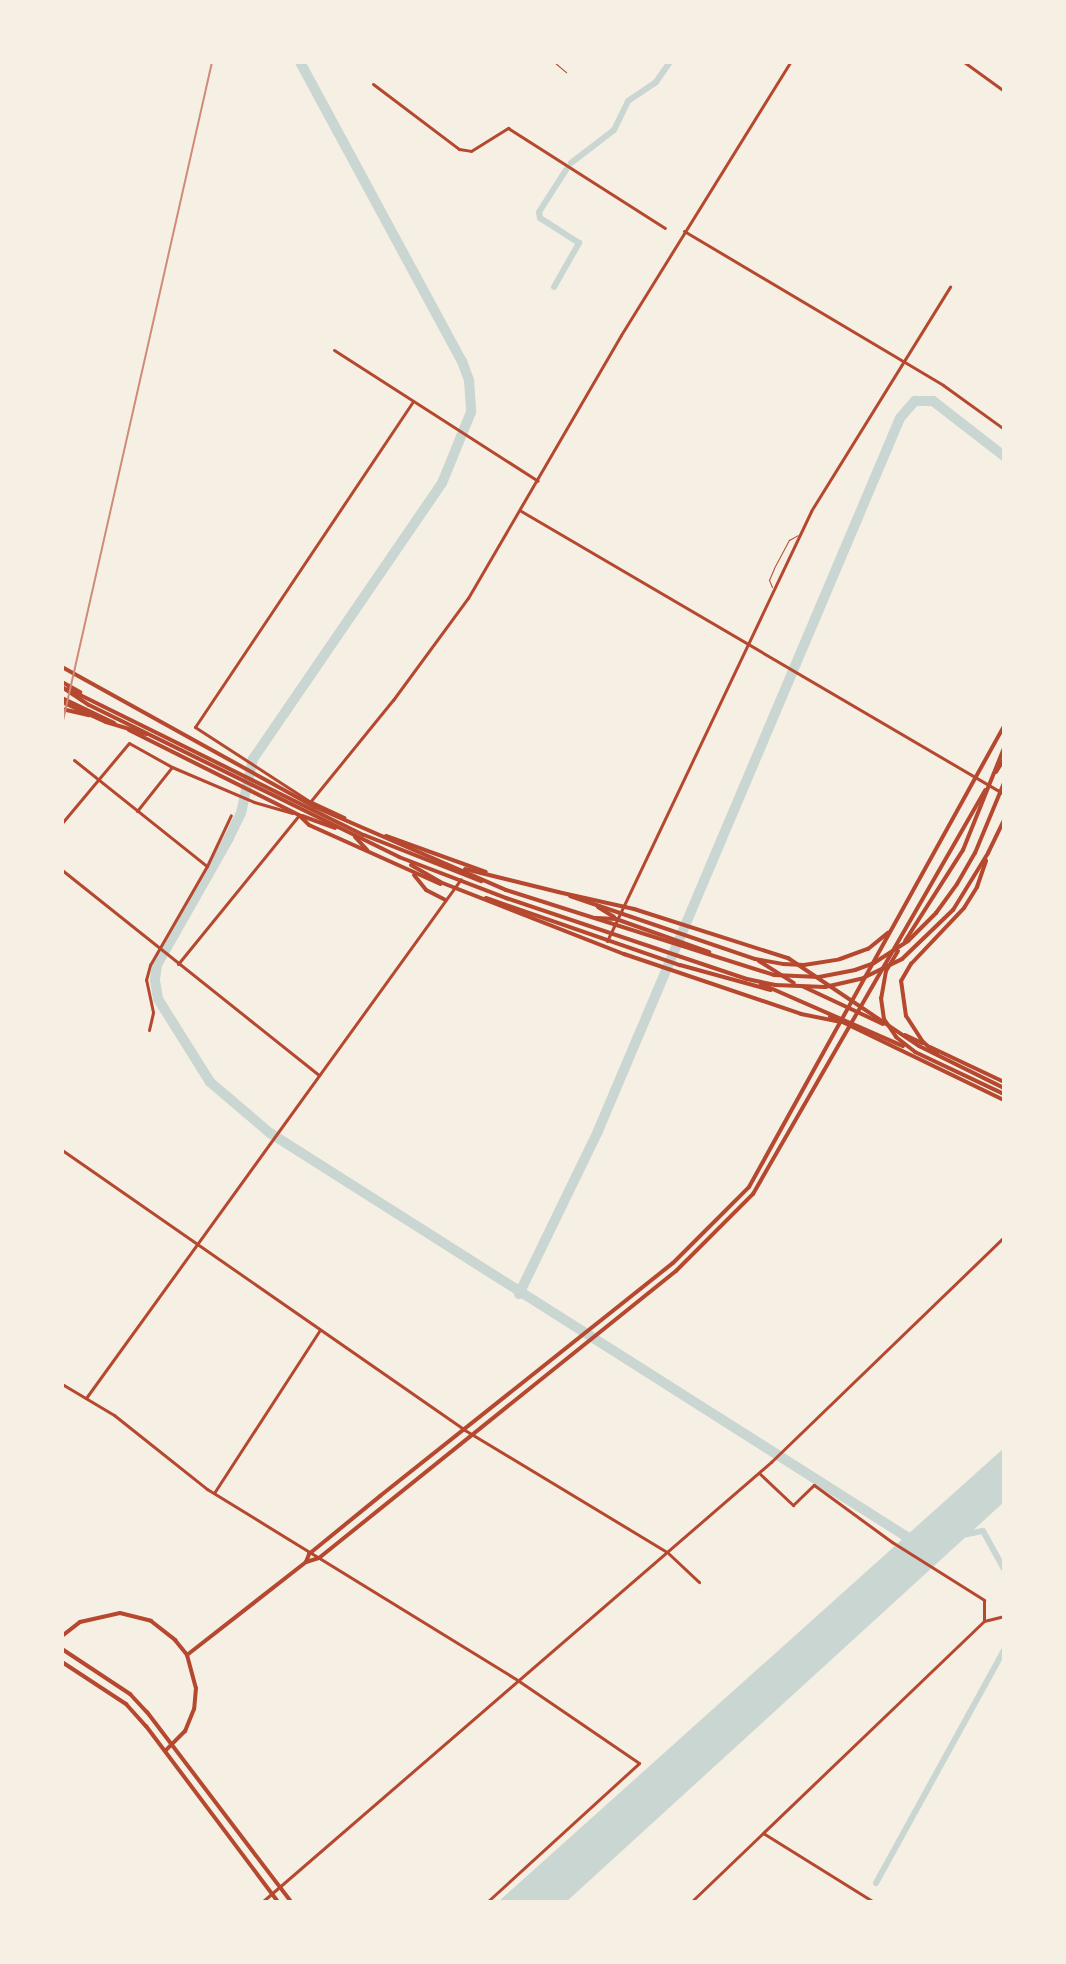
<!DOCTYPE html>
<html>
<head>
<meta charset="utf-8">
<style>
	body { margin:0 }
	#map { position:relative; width:1066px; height:1964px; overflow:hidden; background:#f6efe4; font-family:Helvetica,sans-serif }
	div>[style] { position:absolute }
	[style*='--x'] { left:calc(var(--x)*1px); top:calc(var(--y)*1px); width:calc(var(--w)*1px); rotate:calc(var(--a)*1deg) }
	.water>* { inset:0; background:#c9d6d2 }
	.canal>* { height:6px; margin:-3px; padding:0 3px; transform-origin:3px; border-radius:3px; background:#c9d6d2 }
	.river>* { height:10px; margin:-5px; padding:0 5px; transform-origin:5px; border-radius:5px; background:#c9d6d2 }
	.service>* { height:1px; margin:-0.5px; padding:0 0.5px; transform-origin:0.5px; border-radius:0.5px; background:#b5482f }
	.minor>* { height:3px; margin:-1.5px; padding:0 1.5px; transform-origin:1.5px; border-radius:1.5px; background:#b5482f }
	.tertiary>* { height:3px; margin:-1.5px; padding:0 1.5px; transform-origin:1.5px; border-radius:1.5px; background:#b5482f }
	.secondary>* { height:4px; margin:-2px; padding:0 2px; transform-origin:2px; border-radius:2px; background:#b5482f }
	.primary>* { height:4px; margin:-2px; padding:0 2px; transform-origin:2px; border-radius:2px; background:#b5482f }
	.trunk>* { height:4px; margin:-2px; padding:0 2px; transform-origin:2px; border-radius:2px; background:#b5482f }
	.rail>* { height:2px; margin:-1px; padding:0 1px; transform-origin:1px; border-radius:1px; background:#cf8b77 }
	span { translate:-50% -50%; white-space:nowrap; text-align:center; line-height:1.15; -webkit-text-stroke:8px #f6efe4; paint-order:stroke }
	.frame { position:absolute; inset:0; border:64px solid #f6efe4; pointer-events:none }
</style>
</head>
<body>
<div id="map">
	<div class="water">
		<i style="clip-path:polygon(1004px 1448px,1004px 1502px,566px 1902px,498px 1902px)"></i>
	</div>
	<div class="canal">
		<i style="--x:571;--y:163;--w:54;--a:-37.5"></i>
		<i style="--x:614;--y:130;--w:32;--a:-64"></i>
		<i style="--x:628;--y:101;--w:34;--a:-34"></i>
		<i style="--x:656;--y:82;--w:24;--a:-55"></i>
		<i style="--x:554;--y:287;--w:51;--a:-60.4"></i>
		<i style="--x:579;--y:243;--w:46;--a:-147.3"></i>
		<i style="--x:540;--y:218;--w:6;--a:-99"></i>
		<i style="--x:539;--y:212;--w:50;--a:-57.3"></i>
		<i style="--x:962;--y:1535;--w:21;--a:-11"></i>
		<i style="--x:983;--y:1531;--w:43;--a:61.1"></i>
		<i style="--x:876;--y:1883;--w:266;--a:-61.2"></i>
	</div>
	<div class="river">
		<i style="--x:300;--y:62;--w:340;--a:61.6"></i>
		<i style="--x:462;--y:361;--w:20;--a:70"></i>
		<i style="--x:469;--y:380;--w:32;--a:86"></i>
		<i style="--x:471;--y:412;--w:77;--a:112.2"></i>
		<i style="--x:442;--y:483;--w:335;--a:124.4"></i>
		<i style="--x:253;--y:759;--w:55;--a:102.5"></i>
		<i style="--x:241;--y:813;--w:28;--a:116"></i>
		<i style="--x:229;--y:838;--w:146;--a:119.6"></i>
		<i style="--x:157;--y:965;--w:15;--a:98"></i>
		<i style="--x:155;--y:980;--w:19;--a:81"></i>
		<i style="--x:158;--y:999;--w:98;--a:57.9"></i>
		<i style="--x:210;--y:1082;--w:79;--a:40.4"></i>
		<i style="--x:270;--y:1133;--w:754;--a:32.38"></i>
		<i style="--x:519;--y:1294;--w:181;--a:-64.1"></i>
		<i style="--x:598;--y:1131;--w:774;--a:-67.04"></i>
		<i style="--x:900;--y:418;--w:23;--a:-49"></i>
		<i style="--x:915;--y:401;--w:18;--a:0"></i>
		<i style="--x:933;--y:401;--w:90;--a:37.8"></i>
	</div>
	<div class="service">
		<i style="--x:554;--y:62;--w:16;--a:40"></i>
		<i style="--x:772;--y:587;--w:8;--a:-113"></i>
		<i style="--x:769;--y:580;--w:13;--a:-67"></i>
		<i style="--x:774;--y:568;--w:32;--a:-62"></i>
		<i style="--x:789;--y:540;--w:10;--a:-29"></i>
	</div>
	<div class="minor">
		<i style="--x:964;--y:62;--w:49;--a:35.9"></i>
		<i style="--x:373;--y:84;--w:108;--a:37.1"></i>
		<i style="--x:459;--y:149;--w:12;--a:9"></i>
		<i style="--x:471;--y:151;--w:44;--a:-31.9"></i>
		<i style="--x:508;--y:128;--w:186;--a:32.5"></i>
		<i style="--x:334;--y:350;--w:242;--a:32.7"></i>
		<i style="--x:521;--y:511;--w:560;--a:30.37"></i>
		<i style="--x:74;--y:760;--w:170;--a:38.6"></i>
		<i style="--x:309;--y:801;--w:136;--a:-147"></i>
		<i style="--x:195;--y:727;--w:392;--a:-56.2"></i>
		<i style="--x:137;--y:811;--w:56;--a:-51.5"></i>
		<i style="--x:62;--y:823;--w:104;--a:-50.1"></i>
		<i style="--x:129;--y:743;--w:49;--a:29.2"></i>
		<i style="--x:172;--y:767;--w:89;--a:23.1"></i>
		<i style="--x:254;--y:802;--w:40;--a:16"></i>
		<i style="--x:62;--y:870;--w:329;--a:38.6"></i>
		<i style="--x:607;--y:941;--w:476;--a:-64.6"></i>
		<i style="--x:811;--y:511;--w:264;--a:-58.2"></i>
		<i style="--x:178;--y:964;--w:192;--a:-50.9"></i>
		<i style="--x:149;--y:1030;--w:18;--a:-77"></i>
		<i style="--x:153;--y:1012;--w:33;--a:-102"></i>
		<i style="--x:146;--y:980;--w:16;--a:-75"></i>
		<i style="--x:150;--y:965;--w:114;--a:-60.1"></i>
		<i style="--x:207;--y:866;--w:56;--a:-64.8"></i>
		<i style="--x:62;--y:1150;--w:489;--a:34.8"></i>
		<i style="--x:463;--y:1429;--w:238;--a:31.1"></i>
		<i style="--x:667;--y:1552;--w:44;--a:43.2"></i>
		<i style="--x:759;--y:1473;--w:47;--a:43.3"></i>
		<i style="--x:793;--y:1505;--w:29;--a:-44"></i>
		<i style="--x:814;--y:1485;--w:97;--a:36.2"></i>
		<i style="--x:892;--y:1542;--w:109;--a:32.2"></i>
		<i style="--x:984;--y:1600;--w:21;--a:90"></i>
		<i style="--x:214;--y:1493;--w:194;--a:-57"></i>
		<i style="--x:984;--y:1621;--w:21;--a:-14"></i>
		<i style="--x:763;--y:1833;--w:131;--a:31.9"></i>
		<i style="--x:487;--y:1902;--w:206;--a:-42.4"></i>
		<i style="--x:639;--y:1763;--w:145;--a:-145.7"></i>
		<i style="--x:691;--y:1902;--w:406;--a:-43.8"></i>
	</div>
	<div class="tertiary">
		<i style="--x:684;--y:231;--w:301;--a:30.7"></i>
		<i style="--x:943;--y:385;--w:75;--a:35.8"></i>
		<i style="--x:310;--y:802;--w:132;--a:-50.9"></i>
		<i style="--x:393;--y:700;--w:127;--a:-53.7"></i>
		<i style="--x:468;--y:598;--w:304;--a:-59.8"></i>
		<i style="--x:621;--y:335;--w:321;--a:-58.2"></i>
		<i style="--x:62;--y:1384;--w:61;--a:30.8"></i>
		<i style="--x:114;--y:1415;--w:119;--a:38.5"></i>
		<i style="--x:207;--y:1489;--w:364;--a:31.6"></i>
		<i style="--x:86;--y:1398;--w:640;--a:-54.15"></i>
		<i style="--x:262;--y:1902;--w:673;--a:-40.84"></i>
		<i style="--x:771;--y:1462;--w:324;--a:-44"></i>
	</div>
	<div class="secondary">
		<i style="--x:996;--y:772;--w:15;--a:-58"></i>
		<i style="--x:306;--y:1562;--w:9;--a:-69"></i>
		<i style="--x:309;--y:1554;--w:92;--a:-39.2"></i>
		<i style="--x:380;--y:1496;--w:374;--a:-38.5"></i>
		<i style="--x:673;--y:1263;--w:107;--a:-45"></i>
		<i style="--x:749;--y:1187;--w:527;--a:-61.05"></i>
		<i style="--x:62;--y:1636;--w:23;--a:-38"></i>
		<i style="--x:80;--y:1622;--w:41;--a:-12.7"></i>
		<i style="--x:120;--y:1613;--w:32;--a:14"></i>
		<i style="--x:151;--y:1621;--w:31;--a:38"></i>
		<i style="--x:175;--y:1640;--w:19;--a:51"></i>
		<i style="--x:187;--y:1655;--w:34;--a:75"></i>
		<i style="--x:196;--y:1688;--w:21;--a:95"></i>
		<i style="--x:194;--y:1709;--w:24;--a:112"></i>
		<i style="--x:185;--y:1731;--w:28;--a:135"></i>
		<i style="--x:187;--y:1655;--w:151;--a:-38"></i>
		<i style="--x:306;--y:1562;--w:14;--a:-17"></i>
		<i style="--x:319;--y:1558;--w:458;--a:-38.8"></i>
		<i style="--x:676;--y:1271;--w:109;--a:-45"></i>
		<i style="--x:753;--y:1194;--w:466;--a:-60.1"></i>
	</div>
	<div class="primary">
		<i style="--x:62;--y:682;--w:21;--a:29"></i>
		<i style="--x:68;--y:689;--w:330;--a:26.3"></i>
		<i style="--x:364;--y:835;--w:126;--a:21.5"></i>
		<i style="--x:62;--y:698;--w:58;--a:25.7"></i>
		<i style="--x:62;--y:709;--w:28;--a:13"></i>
		<i style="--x:129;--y:730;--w:190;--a:26.6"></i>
		<i style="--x:299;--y:815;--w:14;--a:45"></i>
		<i style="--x:309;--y:825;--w:144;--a:24.2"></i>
		<i style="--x:310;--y:802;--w:38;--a:25"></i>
		<i style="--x:302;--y:816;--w:35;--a:20"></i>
		<i style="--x:386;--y:836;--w:106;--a:19.8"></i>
		<i style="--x:355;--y:837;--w:18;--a:47"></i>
		<i style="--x:414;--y:875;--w:19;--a:51"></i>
		<i style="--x:426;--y:890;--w:22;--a:27"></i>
		<i style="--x:486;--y:898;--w:205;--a:19.1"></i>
		<i style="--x:680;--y:965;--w:94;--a:15.4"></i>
		<i style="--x:598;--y:907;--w:19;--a:32"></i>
		<i style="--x:596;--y:918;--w:20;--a:3"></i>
		<i style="--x:616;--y:919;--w:99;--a:19.5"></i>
		<i style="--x:804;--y:987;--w:87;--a:25.1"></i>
		<i style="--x:830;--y:1016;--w:193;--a:25.8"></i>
		<i style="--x:905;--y:1035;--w:19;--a:25"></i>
		<i style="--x:930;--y:1047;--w:82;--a:25.3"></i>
		<i style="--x:62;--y:1649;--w:82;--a:33.5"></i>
		<i style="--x:130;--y:1694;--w:25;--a:47"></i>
		<i style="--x:147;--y:1712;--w:238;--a:52.8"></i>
		<i style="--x:62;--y:1662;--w:77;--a:33.3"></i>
		<i style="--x:126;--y:1704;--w:30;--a:48"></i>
		<i style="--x:146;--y:1726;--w:220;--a:53.1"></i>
	</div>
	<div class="trunk">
		<i style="--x:62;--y:667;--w:289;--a:29"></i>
		<i style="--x:315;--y:807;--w:208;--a:23.5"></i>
		<i style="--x:506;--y:890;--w:281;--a:17.6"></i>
		<i style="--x:774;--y:975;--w:45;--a:2.5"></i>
		<i style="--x:819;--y:977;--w:37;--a:-11"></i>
		<i style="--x:855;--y:970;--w:20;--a:-20"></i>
		<i style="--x:874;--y:963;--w:40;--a:-32.9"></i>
		<i style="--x:908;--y:941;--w:40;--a:-45"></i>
		<i style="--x:936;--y:913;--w:36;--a:-54"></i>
		<i style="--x:957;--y:884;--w:36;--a:-60"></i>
		<i style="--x:975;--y:853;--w:76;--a:-67.5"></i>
		<i style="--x:62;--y:687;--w:32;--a:34"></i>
		<i style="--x:89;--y:705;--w:345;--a:26.1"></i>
		<i style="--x:399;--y:857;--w:115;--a:21"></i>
		<i style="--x:506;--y:898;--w:254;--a:18.6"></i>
		<i style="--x:747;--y:979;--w:29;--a:12"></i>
		<i style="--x:775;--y:985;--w:50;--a:2.3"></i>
		<i style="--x:825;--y:987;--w:37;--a:-13"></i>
		<i style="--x:861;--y:979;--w:46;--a:-26"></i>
		<i style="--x:902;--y:959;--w:71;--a:-43.9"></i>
		<i style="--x:953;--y:910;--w:67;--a:-58.4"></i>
		<i style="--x:988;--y:853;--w:37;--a:-64"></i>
		<i style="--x:62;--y:702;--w:48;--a:24.4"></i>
		<i style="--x:106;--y:722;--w:42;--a:16.7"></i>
		<i style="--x:411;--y:865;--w:34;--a:30"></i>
		<i style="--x:440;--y:882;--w:198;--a:21.4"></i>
		<i style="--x:624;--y:954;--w:187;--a:18.7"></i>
		<i style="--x:801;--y:1014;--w:41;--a:11.3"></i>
		<i style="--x:465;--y:869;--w:96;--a:13.9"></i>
		<i style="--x:558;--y:892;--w:78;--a:12.6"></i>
		<i style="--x:634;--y:909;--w:162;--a:17.7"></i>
		<i style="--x:788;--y:958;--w:158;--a:33.9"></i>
		<i style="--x:919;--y:1046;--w:95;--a:26.3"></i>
		<i style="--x:570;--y:896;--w:195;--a:18.8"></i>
		<i style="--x:755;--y:959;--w:28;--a:10"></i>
		<i style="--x:783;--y:964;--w:21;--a:3"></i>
		<i style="--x:804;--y:965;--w:36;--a:-9"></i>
		<i style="--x:840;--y:959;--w:30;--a:-20"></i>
		<i style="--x:868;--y:949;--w:26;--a:-39"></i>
		<i style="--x:905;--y:941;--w:108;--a:-57.5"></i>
		<i style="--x:963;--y:850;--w:110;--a:-68.1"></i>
		<i style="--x:898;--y:951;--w:23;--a:121"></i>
		<i style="--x:886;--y:971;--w:27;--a:100"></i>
		<i style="--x:881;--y:998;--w:21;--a:82"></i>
		<i style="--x:884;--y:1019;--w:22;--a:56"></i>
		<i style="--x:896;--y:1037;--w:24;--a:38"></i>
		<i style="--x:915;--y:1052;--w:98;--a:25.3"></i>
		<i style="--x:759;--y:961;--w:41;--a:32.2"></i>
		<i style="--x:761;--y:984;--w:155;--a:23.6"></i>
		<i style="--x:937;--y:1054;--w:18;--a:-139"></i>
		<i style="--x:923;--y:1042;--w:31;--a:-123"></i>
		<i style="--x:906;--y:1016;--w:35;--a:-98"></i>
		<i style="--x:901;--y:981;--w:20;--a:-60"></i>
		<i style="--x:911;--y:964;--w:77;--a:-46.6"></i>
		<i style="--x:964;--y:908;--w:25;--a:-58"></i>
		<i style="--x:977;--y:887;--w:28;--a:-71"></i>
	</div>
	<div class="rail">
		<i style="--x:62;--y:725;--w:680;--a:-77.25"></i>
	</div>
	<div class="frame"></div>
</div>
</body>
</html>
